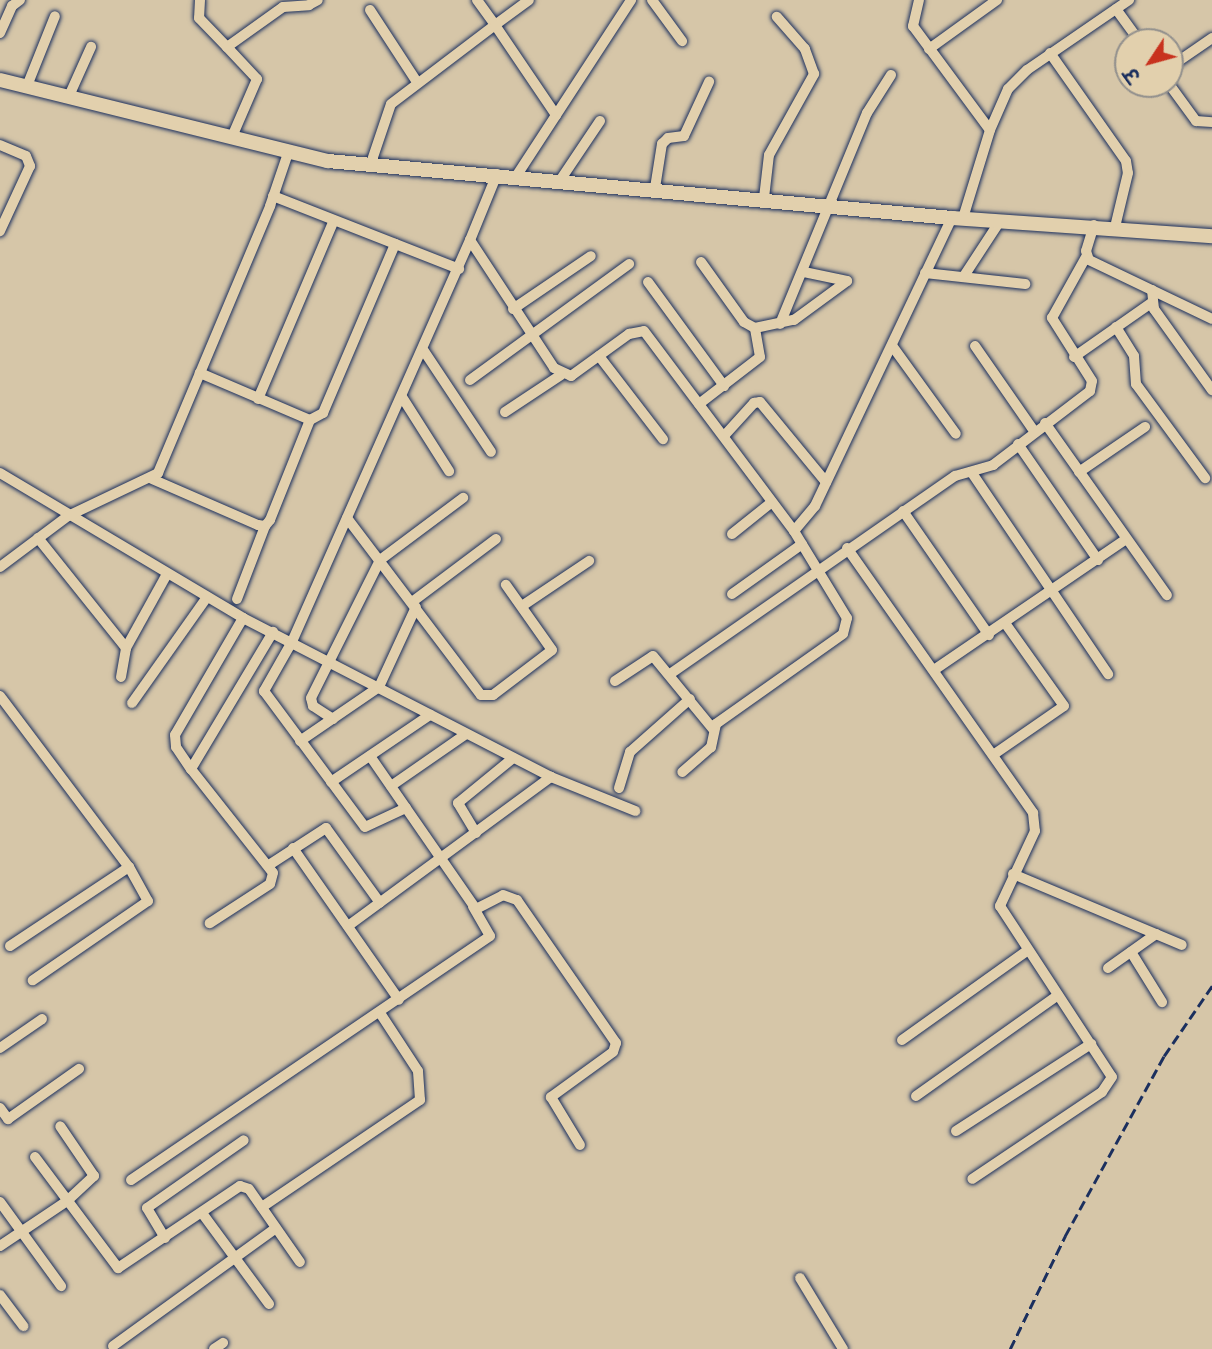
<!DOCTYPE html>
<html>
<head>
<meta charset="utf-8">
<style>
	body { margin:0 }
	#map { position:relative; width:1212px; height:1349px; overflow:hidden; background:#d6c6a8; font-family:"Architects Daughter","Playpen Sans Deva",sans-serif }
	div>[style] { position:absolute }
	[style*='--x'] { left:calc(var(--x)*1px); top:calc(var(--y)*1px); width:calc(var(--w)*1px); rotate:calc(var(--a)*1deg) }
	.roads { filter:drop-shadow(0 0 2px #1b2f5e) drop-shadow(0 0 2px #1b2f5e) }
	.minor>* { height:10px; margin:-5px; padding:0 5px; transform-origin:5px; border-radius:5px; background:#e2d0ad }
	.tertiary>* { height:14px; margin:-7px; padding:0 7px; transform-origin:7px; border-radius:7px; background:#e2d0ad }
	.rail>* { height:2.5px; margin-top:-1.25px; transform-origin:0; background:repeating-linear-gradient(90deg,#1b2f5e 0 10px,transparent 0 15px) }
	span { translate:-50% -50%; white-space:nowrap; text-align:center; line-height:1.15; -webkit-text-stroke:7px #e2d0ad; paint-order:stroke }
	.north { position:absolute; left:1114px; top:28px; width:70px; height:70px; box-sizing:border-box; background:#e2d0ad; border:2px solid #92908d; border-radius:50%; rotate:234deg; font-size:19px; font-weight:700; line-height:28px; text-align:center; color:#1b2f5e }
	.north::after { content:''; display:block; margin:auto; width:24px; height:32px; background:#c8321e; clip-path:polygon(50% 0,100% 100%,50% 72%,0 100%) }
</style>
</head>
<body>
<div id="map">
	<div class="roads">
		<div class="minor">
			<i style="--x:200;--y:0;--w:18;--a:93"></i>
			<i style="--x:199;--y:18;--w:40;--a:46"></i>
			<i style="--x:227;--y:47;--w:69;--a:-35.5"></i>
			<i style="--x:283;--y:7;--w:26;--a:-4"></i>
			<i style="--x:309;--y:5;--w:10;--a:-29"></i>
			<i style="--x:477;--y:0;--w:31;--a:54"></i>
			<i style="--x:495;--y:25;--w:42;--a:-36.3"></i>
			<i style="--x:652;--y:0;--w:51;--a:53.8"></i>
			<i style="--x:919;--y:0;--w:27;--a:103"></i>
			<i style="--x:913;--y:26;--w:129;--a:53.5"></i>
			<i style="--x:1116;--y:9;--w:41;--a:54"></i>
			<i style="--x:370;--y:10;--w:86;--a:56.9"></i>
			<i style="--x:0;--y:33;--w:30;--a:-66"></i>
			<i style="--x:12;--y:6;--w:10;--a:-37"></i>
			<i style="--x:227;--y:47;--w:44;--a:46.8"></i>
			<i style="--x:257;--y:79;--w:65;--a:113.4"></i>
			<i style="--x:929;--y:49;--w:84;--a:-35.8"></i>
			<i style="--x:1050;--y:53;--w:132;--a:54.9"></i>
			<i style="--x:1126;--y:161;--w:12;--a:81"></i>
			<i style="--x:1128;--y:173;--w:56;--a:103.5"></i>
			<i style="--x:1170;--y:67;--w:51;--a:-34.6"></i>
			<i style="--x:1169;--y:84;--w:46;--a:53.9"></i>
			<i style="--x:1196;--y:121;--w:16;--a:4"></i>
			<i style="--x:27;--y:86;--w:75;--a:-68.2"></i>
			<i style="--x:69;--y:96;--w:54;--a:-65.8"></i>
			<i style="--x:0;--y:145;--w:28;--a:23"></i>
			<i style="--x:26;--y:156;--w:11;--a:68"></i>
			<i style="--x:30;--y:166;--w:72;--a:114.8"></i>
			<i style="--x:370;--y:166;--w:65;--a:-71.3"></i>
			<i style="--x:391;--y:104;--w:131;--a:-37.2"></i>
			<i style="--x:495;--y:25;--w:109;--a:55.9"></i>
			<i style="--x:497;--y:174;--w:71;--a:112.2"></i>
			<i style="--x:470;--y:240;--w:153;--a:56.7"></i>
			<i style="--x:554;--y:368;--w:19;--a:25"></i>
			<i style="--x:571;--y:376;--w:72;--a:-35.9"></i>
			<i style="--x:629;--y:334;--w:15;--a:-11"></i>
			<i style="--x:644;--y:331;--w:250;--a:53.1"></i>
			<i style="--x:794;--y:531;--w:102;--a:58.7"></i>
			<i style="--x:847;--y:618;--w:16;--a:104"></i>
			<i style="--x:843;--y:634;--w:156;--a:144.7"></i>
			<i style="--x:716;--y:724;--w:24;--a:102"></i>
			<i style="--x:711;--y:747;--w:38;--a:139"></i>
			<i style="--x:517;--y:175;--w:209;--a:-56.9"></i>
			<i style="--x:561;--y:179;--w:70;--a:-56.1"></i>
			<i style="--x:655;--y:188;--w:45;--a:-81"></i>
			<i style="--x:662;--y:144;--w:8;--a:-45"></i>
			<i style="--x:668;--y:138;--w:16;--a:-7"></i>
			<i style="--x:684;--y:136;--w:60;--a:-65.2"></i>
			<i style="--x:273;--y:196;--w:200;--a:21.4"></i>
			<i style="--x:764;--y:198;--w:43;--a:-83.4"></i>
			<i style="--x:769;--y:155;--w:93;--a:-60.9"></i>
			<i style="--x:814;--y:74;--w:27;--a:-110"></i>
			<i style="--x:805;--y:49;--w:43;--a:-131.2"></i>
			<i style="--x:963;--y:218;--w:92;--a:-72.9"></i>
			<i style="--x:990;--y:130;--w:45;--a:-66.3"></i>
			<i style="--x:1008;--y:89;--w:27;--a:-45"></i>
			<i style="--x:1027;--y:70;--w:124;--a:-34.5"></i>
			<i style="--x:1094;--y:225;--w:27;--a:107"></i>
			<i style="--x:1086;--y:251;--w:9;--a:72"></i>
			<i style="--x:1089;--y:260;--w:136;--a:25.6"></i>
			<i style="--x:470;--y:240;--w:437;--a:113.9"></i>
			<i style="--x:293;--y:640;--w:59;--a:119.6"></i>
			<i style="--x:264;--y:691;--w:169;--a:53.4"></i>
			<i style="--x:365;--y:827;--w:45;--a:-24.9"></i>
			<i style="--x:406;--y:808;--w:123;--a:55.3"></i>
			<i style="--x:476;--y:909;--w:30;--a:-27"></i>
			<i style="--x:503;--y:895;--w:15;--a:20"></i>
			<i style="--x:517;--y:900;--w:174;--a:55.3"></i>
			<i style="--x:616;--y:1043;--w:9;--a:108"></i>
			<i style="--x:613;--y:1052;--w:77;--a:144"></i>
			<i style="--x:551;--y:1097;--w:56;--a:58.9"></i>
			<i style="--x:701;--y:262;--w:74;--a:54.4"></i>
			<i style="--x:744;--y:322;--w:13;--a:29"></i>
			<i style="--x:755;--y:328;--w:40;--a:-12"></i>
			<i style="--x:794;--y:320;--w:66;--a:-36.3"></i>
			<i style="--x:847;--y:281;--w:44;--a:-168.2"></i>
			<i style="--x:925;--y:273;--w:101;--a:6.3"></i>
			<i style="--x:964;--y:276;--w:66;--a:-56.8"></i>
			<i style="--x:648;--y:282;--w:129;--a:53.8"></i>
			<i style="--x:1152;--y:290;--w:19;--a:84"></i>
			<i style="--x:1154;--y:309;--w:100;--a:54.4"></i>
			<i style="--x:513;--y:309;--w:94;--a:-34.2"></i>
			<i style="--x:780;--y:324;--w:228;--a:-67.6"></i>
			<i style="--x:867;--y:113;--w:45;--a:-57.7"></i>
			<i style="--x:1116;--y:327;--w:34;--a:58"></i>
			<i style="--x:1134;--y:356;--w:28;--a:86"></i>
			<i style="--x:1136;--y:384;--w:117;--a:53.7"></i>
			<i style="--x:975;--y:346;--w:103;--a:55.2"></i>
			<i style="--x:893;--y:347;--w:107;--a:54.1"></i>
			<i style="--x:424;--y:351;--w:121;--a:56.4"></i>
			<i style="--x:599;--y:356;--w:105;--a:52.4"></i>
			<i style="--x:1074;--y:357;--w:94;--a:-35"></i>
			<i style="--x:470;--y:380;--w:197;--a:-36.1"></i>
			<i style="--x:402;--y:397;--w:88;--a:57.6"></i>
			<i style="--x:258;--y:399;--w:194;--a:-67"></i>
			<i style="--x:699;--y:404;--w:77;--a:-37.6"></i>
			<i style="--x:760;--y:357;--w:29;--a:-100"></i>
			<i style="--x:505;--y:412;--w:67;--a:-33.5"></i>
			<i style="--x:310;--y:420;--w:15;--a:-28"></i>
			<i style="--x:323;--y:413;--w:184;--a:-66.9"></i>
			<i style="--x:1045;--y:423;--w:211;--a:54.7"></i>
			<i style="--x:724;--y:436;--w:45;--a:-47.7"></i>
			<i style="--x:754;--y:403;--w:6;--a:-9"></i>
			<i style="--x:760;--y:402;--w:104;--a:50.5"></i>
			<i style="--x:1018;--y:444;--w:141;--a:55.4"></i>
			<i style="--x:1079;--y:472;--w:80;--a:-34.3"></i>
			<i style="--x:0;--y:473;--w:283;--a:30.8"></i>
			<i style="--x:243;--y:618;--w:347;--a:27.3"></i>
			<i style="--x:551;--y:777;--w:91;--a:22"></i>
			<i style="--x:972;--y:473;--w:243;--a:55.9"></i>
			<i style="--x:152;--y:479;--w:116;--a:23.5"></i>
			<i style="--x:258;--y:525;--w:7;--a:8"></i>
			<i style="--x:265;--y:526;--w:8;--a:-50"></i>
			<i style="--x:270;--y:520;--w:108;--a:-68.2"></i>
			<i style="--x:310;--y:420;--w:120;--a:-156.9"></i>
			<i style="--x:903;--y:511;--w:151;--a:55.3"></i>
			<i style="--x:347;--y:518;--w:222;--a:52.9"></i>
			<i style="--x:481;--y:695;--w:12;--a:0"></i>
			<i style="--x:493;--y:695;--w:74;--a:-37.3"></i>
			<i style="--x:552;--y:650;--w:80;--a:-125.3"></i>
			<i style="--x:794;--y:531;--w:33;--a:-50"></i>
			<i style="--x:815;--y:506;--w:319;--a:-64.6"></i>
			<i style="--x:732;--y:534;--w:51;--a:-38.7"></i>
			<i style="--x:38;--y:538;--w:141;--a:51.3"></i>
			<i style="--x:847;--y:548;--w:324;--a:54.9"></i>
			<i style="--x:1033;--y:813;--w:18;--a:84"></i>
			<i style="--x:1035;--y:831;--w:83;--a:115"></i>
			<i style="--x:1000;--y:906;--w:204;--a:56.8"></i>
			<i style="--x:1112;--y:1077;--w:18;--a:124"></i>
			<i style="--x:1102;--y:1092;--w:156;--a:146.2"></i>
			<i style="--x:0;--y:567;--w:85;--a:-36.9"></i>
			<i style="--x:68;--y:516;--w:100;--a:-25.5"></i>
			<i style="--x:158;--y:473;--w:290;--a:-67.2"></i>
			<i style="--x:270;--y:206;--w:56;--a:-71.2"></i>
			<i style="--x:732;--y:594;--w:86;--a:-35.5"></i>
			<i style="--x:237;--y:599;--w:78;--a:-69"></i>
			<i style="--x:412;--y:602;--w:105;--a:-36.9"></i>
			<i style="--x:522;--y:606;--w:81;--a:-33.9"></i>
			<i style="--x:243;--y:618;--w:135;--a:120.2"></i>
			<i style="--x:175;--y:735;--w:12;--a:85"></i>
			<i style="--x:176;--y:747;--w:27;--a:56"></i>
			<i style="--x:191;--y:769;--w:160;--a:-59.1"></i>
			<i style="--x:934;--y:670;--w:232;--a:-34.3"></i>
			<i style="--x:670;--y:674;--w:347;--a:-34.8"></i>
			<i style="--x:955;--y:476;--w:40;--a:-16"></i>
			<i style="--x:993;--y:465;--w:122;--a:-37.3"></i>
			<i style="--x:1090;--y:391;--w:10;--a:-79"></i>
			<i style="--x:1092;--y:381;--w:75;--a:-122.4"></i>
			<i style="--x:1052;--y:318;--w:70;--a:-60.9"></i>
			<i style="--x:121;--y:677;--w:29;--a:-80"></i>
			<i style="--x:126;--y:648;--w:85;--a:-61"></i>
			<i style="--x:615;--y:681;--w:45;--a:-33.3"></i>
			<i style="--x:653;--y:656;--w:94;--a:50.6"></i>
			<i style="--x:0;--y:696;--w:214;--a:53"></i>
			<i style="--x:129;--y:867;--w:39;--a:61"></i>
			<i style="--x:148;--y:901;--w:140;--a:145.5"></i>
			<i style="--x:132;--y:703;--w:130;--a:-54.7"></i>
			<i style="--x:333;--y:719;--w:24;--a:-147"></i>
			<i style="--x:313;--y:706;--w:8;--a:-104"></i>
			<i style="--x:311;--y:698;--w:154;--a:-63.4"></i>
			<i style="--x:380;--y:560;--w:104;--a:-36.8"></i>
			<i style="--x:300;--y:741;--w:96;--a:-34.4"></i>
			<i style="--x:379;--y:687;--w:88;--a:-65.2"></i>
			<i style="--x:993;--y:755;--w:86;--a:-34.6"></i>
			<i style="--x:1064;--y:706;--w:102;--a:-125.4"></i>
			<i style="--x:370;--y:756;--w:63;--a:55.3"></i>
			<i style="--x:191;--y:769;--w:132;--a:51.7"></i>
			<i style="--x:273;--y:873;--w:11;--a:105"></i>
			<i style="--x:270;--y:884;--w:72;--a:147"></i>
			<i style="--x:331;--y:782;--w:120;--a:-34.1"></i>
			<i style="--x:391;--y:786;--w:91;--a:-34.7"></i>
			<i style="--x:619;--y:788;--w:38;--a:-73"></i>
			<i style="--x:630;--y:752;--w:80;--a:-41.5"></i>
			<i style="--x:476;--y:833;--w:35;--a:-121"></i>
			<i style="--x:458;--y:803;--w:71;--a:-39.3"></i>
			<i style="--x:293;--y:848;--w:185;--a:55.1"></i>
			<i style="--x:269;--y:865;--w:68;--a:-33"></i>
			<i style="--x:326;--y:828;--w:92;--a:54.2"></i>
			<i style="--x:1013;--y:874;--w:183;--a:22.8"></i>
			<i style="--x:348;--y:926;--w:252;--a:-36.3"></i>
			<i style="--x:10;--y:946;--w:143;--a:-33.6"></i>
			<i style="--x:1131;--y:952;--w:59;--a:58.2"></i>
			<i style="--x:1108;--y:968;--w:59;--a:-35.3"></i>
			<i style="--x:902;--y:1040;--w:153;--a:-35.5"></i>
			<i style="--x:0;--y:1048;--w:51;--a:-34.6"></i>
			<i style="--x:916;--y:1096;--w:174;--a:-35.4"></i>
			<i style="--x:0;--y:1108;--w:14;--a:54"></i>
			<i style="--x:8;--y:1119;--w:87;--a:-35.2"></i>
			<i style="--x:956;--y:1131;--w:161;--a:-32.8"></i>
			<i style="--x:35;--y:1157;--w:139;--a:53.2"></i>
			<i style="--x:118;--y:1268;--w:147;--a:-33.9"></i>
			<i style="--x:240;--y:1186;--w:9;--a:18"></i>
			<i style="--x:249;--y:1189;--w:89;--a:55.1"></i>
			<i style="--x:131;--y:1180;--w:434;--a:-34.2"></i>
			<i style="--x:490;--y:936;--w:34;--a:-120"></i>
			<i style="--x:0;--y:1202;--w:104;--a:54"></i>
			<i style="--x:262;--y:1207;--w:191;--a:-34.1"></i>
			<i style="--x:420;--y:1100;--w:29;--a:-94"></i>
			<i style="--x:418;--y:1071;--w:69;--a:-123.2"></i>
			<i style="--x:202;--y:1213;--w:113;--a:53.6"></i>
			<i style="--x:165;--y:1238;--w:35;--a:-121"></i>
			<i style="--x:147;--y:1208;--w:118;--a:-35"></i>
			<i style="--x:0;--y:1246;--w:81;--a:-33.9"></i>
			<i style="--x:67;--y:1201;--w:37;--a:-43"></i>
			<i style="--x:94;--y:1176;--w:60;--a:-124.2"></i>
			<i style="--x:800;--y:1278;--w:83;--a:58.8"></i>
			<i style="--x:0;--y:1295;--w:39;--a:53"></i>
			<i style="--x:113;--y:1346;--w:201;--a:-35.9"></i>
			<i style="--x:214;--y:1349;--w:11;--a:-34"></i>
		</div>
		<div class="tertiary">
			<i style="--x:0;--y:80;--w:338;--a:13.9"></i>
			<i style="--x:328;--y:161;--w:627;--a:5.22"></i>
			<i style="--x:952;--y:218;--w:261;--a:4"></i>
		</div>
	</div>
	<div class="rail">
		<i style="--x:1010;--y:1349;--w:126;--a:-64"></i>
		<i style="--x:1065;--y:1236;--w:205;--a:-61.2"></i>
		<i style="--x:1164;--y:1056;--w:85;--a:-55.6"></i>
	</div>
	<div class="north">उ</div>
</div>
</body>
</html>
